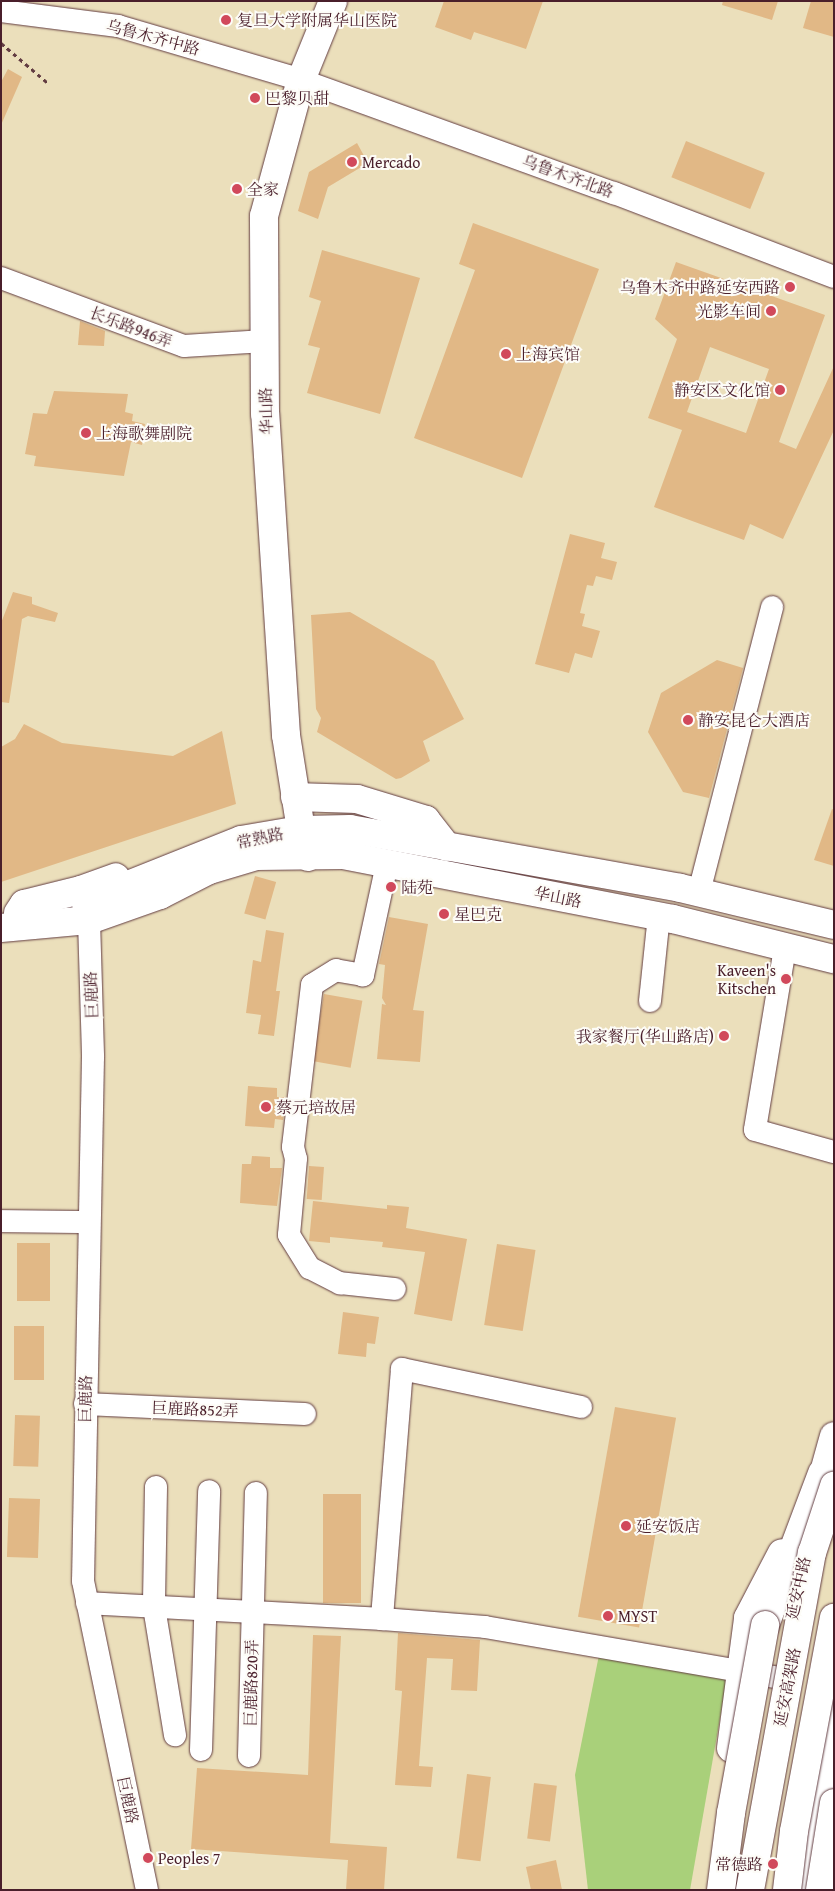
<!DOCTYPE html>
<html>
<head>
<meta charset="utf-8">
<style>
	body { margin:0 }
	#map { position:relative; width:835px; height:1891px; overflow:hidden; background:#ebdfbb; font-family:"Gentium Book Plus","Noto Serif SC",serif }
	div>[style] { position:absolute }
	[style*='--x'] { left:calc(var(--x)*1px); top:calc(var(--y)*1px); width:calc(var(--w)*1px); rotate:calc(var(--a)*1deg) }
	.green>* { inset:0; background:#a9d07a }
	.building>* { inset:0; background:#e1b886; transform-origin:0 0 }
	.path>* { height:3px; margin-top:-1.5px; transform-origin:0; background:repeating-linear-gradient(90deg,#623c41 0 4px,transparent 0 8px) }
	.roads { filter:drop-shadow(0 0 1px #623c41) drop-shadow(0 0 1px #623c41) }
	.minor>* { height:22px; margin:-11px; padding:0 11px; transform-origin:11px; border-radius:11px; background:#fff }
	.major>* { height:28px; margin:-14px; padding:0 14px; transform-origin:14px; border-radius:14px; background:#fff }
	.highway>* { height:28px; margin:-14px; padding:0 14px; transform-origin:14px; border-radius:14px; background:#fff }
	.bridges { filter:drop-shadow(0 0 1px #623c41) drop-shadow(0 0 1px #623c41) }
	.highway-bridge>* { height:28px; margin:-14px; padding:0 14px; transform-origin:14px; border-radius:14px; background:#fff }
	.dots>* { width:14px; height:14px; translate:-50% -50%; box-sizing:border-box; border:2px solid #fdfcf7; border-radius:50% }
	span { translate:-50% -50%; white-space:nowrap; text-align:center; line-height:1.15; -webkit-text-stroke:4px #fdfcf7; paint-order:stroke }
	.poi-label { font-size:16px; color:#4a1f2b }
	.left { translate:0 -50%; text-align:left }
	.right { translate:-100% -50%; text-align:right }
	.street-label { font-size:16px; color:#4a1f2b }
	.frame { position:absolute; inset:0; border:2px solid #4a1f2b; pointer-events:none }
</style>
</head>
<body>
<div id="map">
	<div class="green">
		<i style="clip-path:polygon(599px 1655px,727px 1678px,690px 1890px,588px 1890px,575px 1775px)"></i>
	</div>
	<div class="building">
		<i style="clip-path:polygon(444px 1px,543px 1px,526px 49px,474px 32px,471px 40px,435px 27px)"></i>
		<i style="clip-path:polygon(723px 1px,778px 1px,772px 20px,722px 5px)"></i>
		<i style="clip-path:polygon(811px 1px,834px 1px,834px 37px,803px 28px)"></i>
		<i style="clip-path:polygon(8px 69px,22px 77px,1px 125px,1px 82px)"></i>
		<i style="left:686px;top:141px;width:85px;height:39px;rotate:22deg"></i>
		<i style="clip-path:polygon(357px 143px,368px 163px,328px 187px,318px 219px,298px 211px,309px 172px)"></i>
		<i style="clip-path:polygon(473px 223px,599px 269px,522px 478px,414px 438px,475px 270px,459px 264px)"></i>
		<i style="clip-path:polygon(322px 250px,420px 278px,380px 414px,307px 393px,320px 348px,308px 345px,321px 301px,309px 297px)"></i>
		<i style="clip-path:polygon(evenodd,676px 262px,825px 315px,779px 442px,796px 449px,834px 366px,834px 430px,783px 539px,750px 524px,744px 540px,654px 507px,682px 430px,648px 418px,677px 339px,655px 319px,676px 262px,710px 347px,769px 369px,746px 433px,687px 412px,710px 347px)"></i>
		<i style="clip-path:polygon(80px 321px,105px 331px,104px 346px,78px 345px)"></i>
		<i style="clip-path:polygon(54px 391px,128px 394px,125px 412px,133px 414px,132px 421px,145px 424px,142px 445px,131px 442px,124px 476px,34px 466px,36px 456px,25px 454px,33px 413px,47px 414px)"></i>
		<i style="clip-path:polygon(570px 534px,605px 543px,601px 558px,617px 562px,612px 580px,596px 576px,593px 586px,587px 585px,580px 613px,585px 614px,582px 626px,600px 631px,592px 658px,575px 653px,569px 673px,535px 664px)"></i>
		<i style="clip-path:polygon(13px 592px,32px 597px,32px 604px,58px 613px,55px 622px,28px 616px,22px 619px,9px 703px,1px 702px,1px 623px)"></i>
		<i style="clip-path:polygon(350px 612px,434px 661px,464px 719px,423px 741px,430px 761px,401px 778px,396px 779px,317px 732px,321px 718px,316px 709px,311px 615px)"></i>
		<i style="clip-path:polygon(717px 660px,743px 668px,709px 798px,683px 792px,648px 732px,661px 693px)"></i>
		<i style="clip-path:polygon(24px 724px,62px 743px,173px 756px,222px 731px,236px 804px,1px 882px,1px 747px,15px 739px)"></i>
		<i style="clip-path:polygon(832px 809px,834px 810px,834px 866px,814px 860px)"></i>
		<i style="left:255px;top:876px;width:22px;height:39px;rotate:16deg"></i>
		<i style="clip-path:polygon(389px 917px,428px 924px,413px 1010px,424px 1011px,420px 1062px,377px 1059px,382px 1004px,386px 1005px,382px 998px,385px 965px,379px 964px)"></i>
		<i style="clip-path:polygon(266px 930px,284px 933px,276px 991px,280px 991px,274px 1036px,258px 1034px,261px 1015px,246px 1013px,253px 960px,261px 962px)"></i>
		<i style="left:324px;top:994px;width:39px;height:68px;rotate:10deg"></i>
		<i style="clip-path:polygon(248px 1086px,277px 1088px,277px 1097px,286px 1097px,283px 1120px,275px 1119px,274px 1128px,245px 1126px)"></i>
		<i style="clip-path:polygon(252px 1156px,270px 1157px,270px 1168px,282px 1168px,277px 1206px,240px 1203px,242px 1164px,251px 1164px)"></i>
		<i style="left:309px;top:1166px;width:15px;height:33px;rotate:4deg"></i>
		<i style="clip-path:polygon(313px 1201px,387px 1209px,387px 1205px,409px 1207px,406px 1228px,467px 1239px,452px 1321px,414px 1314px,425px 1252px,382px 1247px,383px 1242px,330px 1237px,330px 1243px,309px 1241px)"></i>
		<i style="left:50px;top:1243px;width:58px;height:33px;rotate:90deg"></i>
		<i style="left:497px;top:1244px;width:39px;height:82px;rotate:9deg"></i>
		<i style="clip-path:polygon(343px 1312px,379px 1317px,375px 1344px,367px 1343px,366px 1357px,338px 1354px)"></i>
		<i style="left:14px;top:1326px;width:30px;height:54px"></i>
		<i style="left:615px;top:1407px;width:62px;height:213px;rotate:10deg"></i>
		<i style="left:15px;top:1415px;width:25px;height:51px;rotate:2deg"></i>
		<i style="left:323px;top:1494px;width:38px;height:109px"></i>
		<i style="left:40px;top:1499px;width:59px;height:31px;rotate:92deg"></i>
		<i style="clip-path:polygon(398px 1633px,480px 1640px,477px 1691px,451px 1690px,453px 1659px,427px 1658px,419px 1766px,433px 1767px,431px 1787px,395px 1785px,402px 1691px,395px 1690px)"></i>
		<i style="clip-path:polygon(313px 1635px,341px 1636px,330px 1843px,387px 1847px,384px 1890px,346px 1890px,348px 1860px,191px 1849px,197px 1768px,308px 1775px)"></i>
		<i style="left:467px;top:1774px;width:24px;height:85px;rotate:7deg"></i>
		<i style="left:534px;top:1783px;width:23px;height:56px;rotate:7deg"></i>
		<i style="clip-path:polygon(556px 1860px,562px 1890px,531px 1890px,526px 1867px)"></i>
	</div>
	<div class="path">
		<i style="--x:1;--y:43;--w:63;--a:40.5"></i>
	</div>
	<div class="roads">
		<div class="minor">
			<i style="--x:1;--y:11;--w:118;--a:7.3"></i>
			<i style="--x:118;--y:26;--w:191;--a:16.4"></i>
			<i style="--x:301;--y:80;--w:333;--a:19.9"></i>
			<i style="--x:614;--y:193;--w:235;--a:20.9"></i>
			<i style="--x:1;--y:278;--w:195;--a:20.4"></i>
			<i style="--x:184;--y:346;--w:81;--a:-3.5"></i>
			<i style="--x:387;--y:864;--w:114;--a:102.2"></i>
			<i style="--x:363;--y:975;--w:27;--a:-170"></i>
			<i style="--x:336;--y:970;--w:28;--a:148"></i>
			<i style="--x:312;--y:985;--w:163;--a:96.7"></i>
			<i style="--x:293;--y:1147;--w:12;--a:76"></i>
			<i style="--x:296;--y:1159;--w:76;--a:95.3"></i>
			<i style="--x:289;--y:1235;--w:39;--a:58"></i>
			<i style="--x:310;--y:1268;--w:34;--a:27"></i>
			<i style="--x:340;--y:1283;--w:55;--a:6.2"></i>
			<i style="--x:699;--y:892;--w:294;--a:-75.6"></i>
			<i style="--x:83;--y:904;--w:17;--a:69"></i>
			<i style="--x:89;--y:920;--w:137;--a:88.3"></i>
			<i style="--x:93;--y:1057;--w:524;--a:91.09"></i>
			<i style="--x:83;--y:1581;--w:316;--a:78.3"></i>
			<i style="--x:785;--y:948;--w:184;--a:99.4"></i>
			<i style="--x:755;--y:1130;--w:82;--a:15.6"></i>
			<i style="--x:650;--y:1001;--w:85;--a:-84"></i>
			<i style="--x:1;--y:1221;--w:88;--a:0.7"></i>
			<i style="--x:85;--y:1404;--w:220;--a:2.6"></i>
			<i style="--x:581;--y:1407;--w:183;--a:-168"></i>
			<i style="--x:402;--y:1369;--w:251;--a:94.6"></i>
			<i style="--x:382;--y:1619;--w:103;--a:4.4"></i>
			<i style="--x:485;--y:1627;--w:298;--a:9.8"></i>
			<i style="--x:156;--y:1487;--w:120;--a:91"></i>
			<i style="--x:154;--y:1607;--w:130;--a:80.7"></i>
			<i style="--x:87;--y:1603;--w:295;--a:3.1"></i>
			<i style="--x:201;--y:1750;--w:259;--a:-88.2"></i>
			<i style="--x:249;--y:1756;--w:263;--a:-88.5"></i>
		</div>
		<div class="major">
			<i style="--x:295;--y:797;--w:62;--a:1.8"></i>
			<i style="--x:357;--y:799;--w:72;--a:16.9"></i>
			<i style="--x:426;--y:820;--w:34;--a:52"></i>
			<i style="--x:308;--y:857;--w:28;--a:-105"></i>
			<i style="--x:301;--y:830;--w:96;--a:-99"></i>
			<i style="--x:286;--y:735;--w:322;--a:-93.7"></i>
			<i style="--x:265;--y:414;--w:198;--a:-90.3"></i>
			<i style="--x:264;--y:216;--w:141;--a:-74.8"></i>
			<i style="--x:301;--y:80;--w:85;--a:-67.9"></i>
			<i style="--x:98;--y:897;--w:154;--a:-21.7"></i>
			<i style="--x:241;--y:840;--w:61;--a:-9.5"></i>
			<i style="--x:301;--y:830;--w:49;--a:-1.2"></i>
			<i style="--x:350;--y:829;--w:335;--a:10.1"></i>
			<i style="--x:680;--y:888;--w:158;--a:13.5"></i>
			<i style="--x:18;--y:913;--w:11;--a:-56"></i>
			<i style="--x:24;--y:904;--w:59;--a:-13.8"></i>
			<i style="--x:81;--y:890;--w:37;--a:-20"></i>
			<i style="--x:1;--y:928;--w:88;--a:-5.2"></i>
			<i style="--x:89;--y:920;--w:75;--a:-19.4"></i>
			<i style="--x:160;--y:895;--w:55;--a:-27"></i>
			<i style="--x:209;--y:870;--w:49;--a:-16.6"></i>
			<i style="--x:256;--y:856;--w:87;--a:-0.7"></i>
			<i style="--x:343;--y:855;--w:336;--a:11"></i>
			<i style="--x:673;--y:919;--w:166;--a:14"></i>
			<i style="--x:817;--y:1497;--w:63;--a:-74.4"></i>
			<i style="--x:731;--y:1748;--w:131;--a:-82.5"></i>
			<i style="--x:748;--y:1618;--w:73;--a:-62.4"></i>
			<i style="--x:804;--y:1890;--w:179;--a:-80.3"></i>
		</div>
		<div class="highway">
			<i style="--x:765;--y:1625;--w:162;--a:-69.4"></i>
		</div>
	</div>
	<div class="bridges">
		<div class="highway-bridge">
			<i style="--x:721;--y:1890;--w:78;--a:-82.6"></i>
			<i style="--x:731;--y:1813;--w:191;--a:-79.7"></i>
			<i style="--x:750;--y:1890;--w:343;--a:-79.6"></i>
			<i style="--x:812;--y:1553;--w:71;--a:-71.8"></i>
			<i style="--x:787;--y:1890;--w:59;--a:-83.2"></i>
			<i style="--x:794;--y:1831;--w:217;--a:-79.4"></i>
			<i style="--x:820;--y:1890;--w:88;--a:-80.9"></i>
		</div>
	</div>
	<div class="dots">
		<i style="left:226px;top:20px;background:#d1495b"></i>
		<i style="left:255px;top:98px;background:#d1495b"></i>
		<i style="left:352px;top:162px;background:#d1495b"></i>
		<i style="left:237px;top:189px;background:#d1495b"></i>
		<i style="left:790px;top:287px;background:#d1495b"></i>
		<i style="left:771px;top:311px;background:#d1495b"></i>
		<i style="left:506px;top:354px;background:#d1495b"></i>
		<i style="left:780px;top:390px;background:#d1495b"></i>
		<i style="left:86px;top:433px;background:#d1495b"></i>
		<i style="left:688px;top:720px;background:#d1495b"></i>
		<i style="left:391px;top:887px;background:#d1495b"></i>
		<i style="left:444px;top:914px;background:#d1495b"></i>
		<i style="left:786px;top:979px;background:#d1495b"></i>
		<i style="left:724px;top:1036px;background:#d1495b"></i>
		<i style="left:266px;top:1107px;background:#d1495b"></i>
		<i style="left:626px;top:1526px;background:#d1495b"></i>
		<i style="left:608px;top:1616px;background:#d1495b"></i>
		<i style="left:148px;top:1858px;background:#d1495b"></i>
		<i style="left:773px;top:1864px;background:#d1495b"></i>
	</div>
	<div class="poi-label">
		<span class="left" style="left:237px;top:20px">复旦大学附属华山医院</span>
		<span class="left" style="left:265px;top:98px">巴黎贝甜</span>
		<span class="left" style="left:362px;top:162px">Mercado</span>
		<span class="left" style="left:247px;top:189px">全家</span>
		<span class="right" style="left:780px;top:287px">乌鲁木齐中路延安西路</span>
		<span class="right" style="left:761px;top:311px">光影车间</span>
		<span class="left" style="left:516px;top:354px">上海宾馆</span>
		<span class="right" style="left:770px;top:390px">静安区文化馆</span>
		<span class="left" style="left:96px;top:433px">上海歌舞剧院</span>
		<span class="left" style="left:698px;top:720px">静安昆仑大酒店</span>
		<span class="left" style="left:401px;top:887px">陆苑</span>
		<span class="left" style="left:454px;top:914px">星巴克</span>
		<span class="right" style="left:776px;top:979px">Kaveen's<br>Kitschen</span>
		<span class="right" style="left:714px;top:1036px">我家餐厅(华山路店)</span>
		<span class="left" style="left:276px;top:1107px">蔡元培故居</span>
		<span class="left" style="left:636px;top:1526px">延安饭店</span>
		<span class="left" style="left:618px;top:1616px">MYST</span>
		<span class="left" style="left:158px;top:1858px">Peoples 7</span>
		<span class="right" style="left:763px;top:1864px">常德路</span>
	</div>
	<div class="street-label">
		<span style="left:153px;top:37px;rotate:15deg">乌鲁木齐中路</span>
		<span style="left:568px;top:176px;rotate:20deg">乌鲁木齐北路</span>
		<span style="left:131px;top:327px;rotate:21deg">长乐路946弄</span>
		<span style="left:266px;top:411px;rotate:-92deg">华山路</span>
		<span style="left:260px;top:838px;rotate:-12deg">常熟路</span>
		<span style="left:558px;top:897px;rotate:11deg">华山路</span>
		<span style="left:91px;top:995px;rotate:-92deg">巨鹿路</span>
		<span style="left:85px;top:1399px;rotate:-89deg">巨鹿路</span>
		<span style="left:195px;top:1409px;rotate:2deg">巨鹿路852弄</span>
		<span style="left:798px;top:1588px;rotate:-78deg">延安中路</span>
		<span style="left:251px;top:1683px;rotate:-89deg">巨鹿路820弄</span>
		<span style="left:787px;top:1687px;rotate:-79deg">延安高架路</span>
		<span style="left:128px;top:1800px;rotate:78deg">巨鹿路</span>
	</div>
	<div class="frame"></div>
</div>
</body>
</html>
